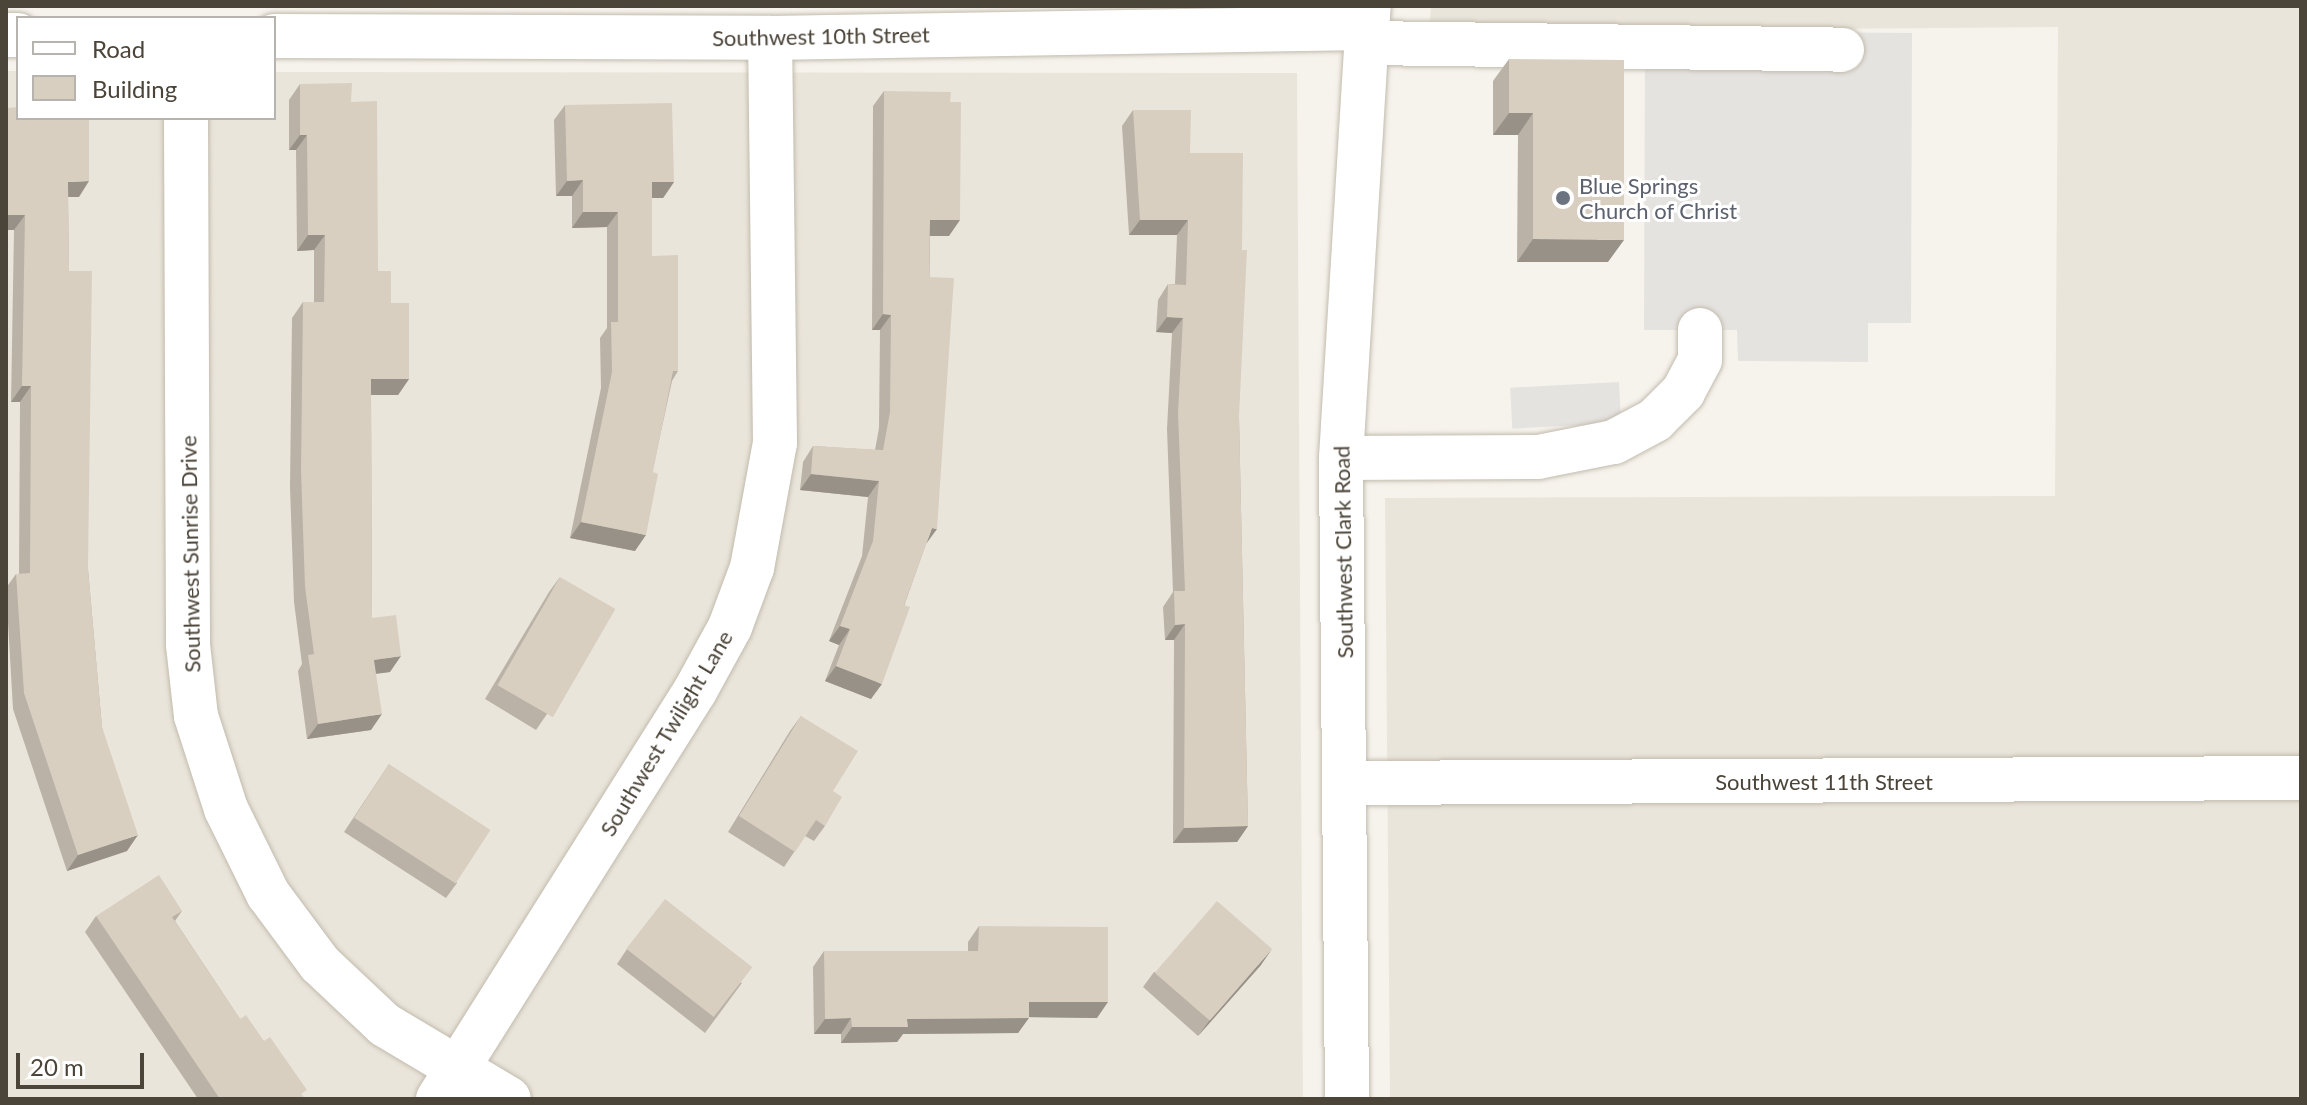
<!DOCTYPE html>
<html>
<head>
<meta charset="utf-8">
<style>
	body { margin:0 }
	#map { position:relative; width:2307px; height:1105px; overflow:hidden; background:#f6f3ec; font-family:Lato,sans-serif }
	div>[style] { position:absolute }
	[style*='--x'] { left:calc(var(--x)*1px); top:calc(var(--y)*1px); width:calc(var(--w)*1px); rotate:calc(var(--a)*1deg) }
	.residential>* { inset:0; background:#eae5da }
	.parking>* { inset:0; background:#e5e3e0; transform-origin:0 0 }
	.roads { filter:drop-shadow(0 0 2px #c2bbae) drop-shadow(0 0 2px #c2bbae) }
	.minor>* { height:44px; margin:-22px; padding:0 22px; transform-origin:22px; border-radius:22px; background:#fff }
	.wall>* { inset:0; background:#bab2a6 }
	.shaded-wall>* { inset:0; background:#979187 }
	.building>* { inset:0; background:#d8cfc1; transform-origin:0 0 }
	.dots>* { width:22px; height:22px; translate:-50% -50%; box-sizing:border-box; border:4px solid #fff; border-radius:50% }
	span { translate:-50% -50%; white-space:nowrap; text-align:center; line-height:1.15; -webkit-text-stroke:6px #fff; paint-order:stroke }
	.street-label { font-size:22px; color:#4b4439 }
	.worship-label { font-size:22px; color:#5b616d }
	.left { translate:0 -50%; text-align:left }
	.frame { position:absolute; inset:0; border:8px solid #4b4439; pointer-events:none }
	.legend { position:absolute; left:16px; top:16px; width:260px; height:104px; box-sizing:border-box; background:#fff; border:2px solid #b7b4b0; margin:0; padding:10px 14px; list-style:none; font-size:24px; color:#4b4439 }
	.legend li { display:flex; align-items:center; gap:16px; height:40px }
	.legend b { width:40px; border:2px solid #b7b4b0 }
	.scale { position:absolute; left:16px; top:1053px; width:128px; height:36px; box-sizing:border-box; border:4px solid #4b4439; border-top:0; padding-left:10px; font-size:24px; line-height:28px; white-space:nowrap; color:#4b4439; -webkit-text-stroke:6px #fff; paint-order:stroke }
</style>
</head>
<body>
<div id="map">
	<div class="residential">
		<i style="clip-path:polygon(1431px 6px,2301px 6px,2301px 1099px,1390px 1099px,1385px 498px,2055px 496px,2058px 27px,1429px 32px)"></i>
		<i style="clip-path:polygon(6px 71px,18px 71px,18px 118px,274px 118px,274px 72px,1297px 73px,1303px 1099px,6px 1099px)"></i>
	</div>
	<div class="parking">
		<i style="clip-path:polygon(1645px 31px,1912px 33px,1911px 323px,1868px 323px,1868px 362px,1738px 361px,1737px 330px,1644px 330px)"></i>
		<i style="left:1619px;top:382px;width:41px;height:109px;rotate:87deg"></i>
	</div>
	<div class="roads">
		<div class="minor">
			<i style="--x:6;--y:35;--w:12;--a:0"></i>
			<i style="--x:274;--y:36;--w:496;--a:0.2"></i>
			<i style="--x:770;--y:38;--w:598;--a:-0.96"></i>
			<i style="--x:1367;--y:43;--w:475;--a:0.8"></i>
			<i style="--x:186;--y:118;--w:527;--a:89.78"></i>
			<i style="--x:188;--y:645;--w:71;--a:83.6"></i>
			<i style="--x:196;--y:716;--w:98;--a:72.1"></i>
			<i style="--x:226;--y:809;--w:95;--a:63.7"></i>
			<i style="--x:268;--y:894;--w:87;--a:53.4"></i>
			<i style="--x:320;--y:964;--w:89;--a:43.2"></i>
			<i style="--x:385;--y:1025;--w:144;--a:30.8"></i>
			<i style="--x:1341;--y:458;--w:197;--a:-0.3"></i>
			<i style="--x:1538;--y:457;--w:77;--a:-11.2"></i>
			<i style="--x:1614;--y:442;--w:47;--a:-28.2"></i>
			<i style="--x:1655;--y:420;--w:40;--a:-45"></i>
			<i style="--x:1683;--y:392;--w:36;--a:-62"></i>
			<i style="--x:1700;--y:360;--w:30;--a:-90"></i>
			<i style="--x:1346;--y:783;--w:955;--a:-0.3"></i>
			<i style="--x:438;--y:1099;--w:482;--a:-57.8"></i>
			<i style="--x:695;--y:691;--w:73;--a:-61.3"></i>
			<i style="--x:730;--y:627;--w:63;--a:-69.6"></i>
			<i style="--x:752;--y:568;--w:127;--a:-79.6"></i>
			<i style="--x:775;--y:443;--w:405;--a:-90.7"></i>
			<i style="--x:1347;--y:1099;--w:641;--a:-90.54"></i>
			<i style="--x:1341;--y:458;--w:453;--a:-86.5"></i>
		</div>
	</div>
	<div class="wall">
		<i style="clip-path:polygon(1509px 59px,1608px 262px,1517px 262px,1518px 135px,1493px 135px,1493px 81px)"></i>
		<i style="clip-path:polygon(300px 84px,351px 102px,378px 271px,391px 303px,409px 379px,398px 395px,371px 395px,372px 618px,390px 672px,376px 674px,371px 730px,307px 739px,298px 671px,302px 664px,294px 602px,290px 487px,292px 318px,303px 302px,314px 302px,314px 250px,297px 251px,296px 150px,289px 150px,289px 100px)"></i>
		<i style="clip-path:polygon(884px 91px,949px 236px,930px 236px,926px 544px,871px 699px,825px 681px,839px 645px,829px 641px,862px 556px,868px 497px,800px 490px,803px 462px,813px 446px,875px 450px,879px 428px,880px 330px,872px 330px,873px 106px)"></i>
		<i style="clip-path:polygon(565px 105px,674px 182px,663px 198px,652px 198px,652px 256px,678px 371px,672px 381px,635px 551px,570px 538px,601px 388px,600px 338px,607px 328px,607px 227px,572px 228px,572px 196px,556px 196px,554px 120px)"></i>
		<i style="clip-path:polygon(6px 108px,79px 197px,68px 197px,69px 271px,88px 569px,102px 727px,127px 851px,67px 871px,13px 709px,6px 588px,16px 574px,19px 574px,20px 402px,11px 402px,14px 230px)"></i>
		<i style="clip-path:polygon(1133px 110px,1190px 153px,1239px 417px,1248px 826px,1237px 842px,1173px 843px,1174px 640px,1165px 640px,1163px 607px,1173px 592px,1167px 429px,1172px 333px,1156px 332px,1158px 300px,1168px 284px,1175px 284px,1177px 235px,1129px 235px,1122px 126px)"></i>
		<i style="clip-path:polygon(560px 577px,547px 714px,536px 730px,485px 699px,549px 592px)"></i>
		<i style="clip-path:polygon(801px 716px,833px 791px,825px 826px,814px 841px,805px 836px,784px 867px,728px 832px,790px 731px)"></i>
		<i style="clip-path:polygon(389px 764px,457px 883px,446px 898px,344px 832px)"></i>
		<i style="clip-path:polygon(182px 911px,175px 921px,240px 1019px,305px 1099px,198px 1099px,85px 932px,96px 916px)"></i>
		<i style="clip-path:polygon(979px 926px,1097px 1018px,1029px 1017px,1018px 1033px,903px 1034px,897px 1042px,841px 1043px,841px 1034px,814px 1034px,813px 967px,824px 951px,968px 951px,968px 942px)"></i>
		<i style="clip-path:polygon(627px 949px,742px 983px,705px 1033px,617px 964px)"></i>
		<i style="clip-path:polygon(1261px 965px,1198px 1036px,1143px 987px,1154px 972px)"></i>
	</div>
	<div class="shaded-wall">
		<i style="clip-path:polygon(1509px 113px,1533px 113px,1518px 135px,1493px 135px)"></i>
		<i style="clip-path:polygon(300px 135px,307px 135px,296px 150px,289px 150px)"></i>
		<i style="clip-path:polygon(583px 180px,572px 196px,556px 196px,567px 181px)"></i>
		<i style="clip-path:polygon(89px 181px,79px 197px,57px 197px,68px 182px)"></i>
		<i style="clip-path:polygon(652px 182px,674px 182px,663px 198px,641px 198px)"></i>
		<i style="clip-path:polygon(583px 212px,618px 212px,607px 227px,572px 228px)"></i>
		<i style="clip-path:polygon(6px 215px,25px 215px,14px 230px,6px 230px)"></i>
		<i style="clip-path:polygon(930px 220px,960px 220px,949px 236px,919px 236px)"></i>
		<i style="clip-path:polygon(1140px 220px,1188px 220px,1177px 235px,1129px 235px)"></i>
		<i style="clip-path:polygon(308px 235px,325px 235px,314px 250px,297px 251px)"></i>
		<i style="clip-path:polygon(1533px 239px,1624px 240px,1608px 262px,1517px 262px)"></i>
		<i style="clip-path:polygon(883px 314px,891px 315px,880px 330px,872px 330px)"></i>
		<i style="clip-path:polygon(1167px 317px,1183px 318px,1172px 333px,1156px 332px)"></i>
		<i style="clip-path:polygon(371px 379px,409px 379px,398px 395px,360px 395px)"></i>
		<i style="clip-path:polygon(22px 386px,31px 386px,20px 402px,11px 402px)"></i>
		<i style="clip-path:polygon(811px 474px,879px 481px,868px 497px,800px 490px)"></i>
		<i style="clip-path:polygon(581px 522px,646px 535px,635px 551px,570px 538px)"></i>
		<i style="clip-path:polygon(932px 528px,937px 529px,926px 544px)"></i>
		<i style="clip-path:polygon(1185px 624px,1174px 640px,1165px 640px,1175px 625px)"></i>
		<i style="clip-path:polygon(840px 626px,850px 629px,839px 645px,829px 641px)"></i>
		<i style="clip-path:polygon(401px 656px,390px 672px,363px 675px,374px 660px)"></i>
		<i style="clip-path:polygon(836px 666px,882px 684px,871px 699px,825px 681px)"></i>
		<i style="clip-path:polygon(382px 714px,371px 730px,307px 739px,318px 724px)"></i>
		<i style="clip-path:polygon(1248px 826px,1237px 842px,1173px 843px,1184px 828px)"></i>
		<i style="clip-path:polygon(138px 835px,127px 851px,67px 871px,78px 855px)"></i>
		<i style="clip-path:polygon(1272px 949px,1261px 965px,1198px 1036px,1209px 1021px)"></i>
		<i style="clip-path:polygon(1029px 1002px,1108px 1002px,1097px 1018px,1018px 1017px)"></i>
		<i style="clip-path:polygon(851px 1018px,841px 1034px,814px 1034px,825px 1019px)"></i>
		<i style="clip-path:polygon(1029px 1018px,1018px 1033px,903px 1034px,897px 1042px,841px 1043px,852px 1027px,907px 1019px)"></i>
	</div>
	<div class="building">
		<i style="clip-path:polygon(1509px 59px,1624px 60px,1624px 240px,1533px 239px,1533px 113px,1509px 113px)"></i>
		<i style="clip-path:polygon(352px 83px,351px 102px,377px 101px,378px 271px,391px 271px,391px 303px,409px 303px,409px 379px,371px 379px,372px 618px,396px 615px,401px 656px,374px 660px,382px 714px,318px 724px,308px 655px,314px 654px,305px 587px,301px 471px,303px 302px,324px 302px,325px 235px,308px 235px,307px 135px,300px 135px,300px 84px)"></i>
		<i style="clip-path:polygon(884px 91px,951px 92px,950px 102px,961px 102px,960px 220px,930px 220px,929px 277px,954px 278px,937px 529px,932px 528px,904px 605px,910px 607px,882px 684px,836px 666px,850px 629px,840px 626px,873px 541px,879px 481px,811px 474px,813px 446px,883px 450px,890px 412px,891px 315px,883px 314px)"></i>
		<i style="clip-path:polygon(672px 103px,674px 182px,652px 182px,652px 256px,678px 255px,678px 371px,673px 371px,653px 472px,658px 474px,646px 535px,581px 522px,612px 372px,611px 322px,618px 322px,618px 212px,583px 212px,583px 180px,567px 181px,565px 105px)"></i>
		<i style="clip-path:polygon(18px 107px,18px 118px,89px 118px,89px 181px,68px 182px,69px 271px,92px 271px,88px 569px,102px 727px,138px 835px,78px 855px,24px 693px,16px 574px,30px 573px,31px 386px,22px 386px,25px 215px,6px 215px,6px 108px)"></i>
		<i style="clip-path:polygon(1133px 110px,1191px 110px,1190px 153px,1243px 153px,1242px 250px,1247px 250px,1239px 417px,1248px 826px,1184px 828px,1185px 624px,1175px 625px,1174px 591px,1185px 591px,1178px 413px,1183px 318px,1167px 317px,1168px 284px,1186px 285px,1188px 220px,1140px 220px)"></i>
		<i style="left:560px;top:577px;width:64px;height:125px;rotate:30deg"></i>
		<i style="clip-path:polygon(801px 716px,858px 751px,833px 791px,842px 797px,825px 826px,816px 820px,795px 852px,739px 816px)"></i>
		<i style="left:389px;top:764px;width:121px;height:64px;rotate:33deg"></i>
		<i style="clip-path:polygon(159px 875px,182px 911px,172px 917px,240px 1019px,246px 1015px,264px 1041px,270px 1037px,307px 1090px,301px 1094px,305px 1099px,220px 1099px,96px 916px)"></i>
		<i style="left:665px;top:899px;width:111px;height:63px;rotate:38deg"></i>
		<i style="left:1217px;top:901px;width:73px;height:95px;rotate:41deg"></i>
		<i style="clip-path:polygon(979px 926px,1108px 927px,1108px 1002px,1029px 1002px,1029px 1018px,907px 1019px,908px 1027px,852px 1027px,851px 1018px,825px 1019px,824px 951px,978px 951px)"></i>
	</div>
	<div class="dots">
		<i style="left:1563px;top:198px;background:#6b7280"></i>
	</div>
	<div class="street-label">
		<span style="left:821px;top:36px;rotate:-1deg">Southwest 10th Street</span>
		<span style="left:1343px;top:552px;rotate:-91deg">Southwest Clark Road</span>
		<span style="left:190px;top:554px;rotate:-91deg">Southwest Sunrise Drive</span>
		<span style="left:666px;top:733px;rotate:-59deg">Southwest Twilight Lane</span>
		<span style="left:1824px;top:782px">Southwest 11th Street</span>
	</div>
	<div class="worship-label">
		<span class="left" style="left:1579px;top:198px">Blue Springs<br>Church of Christ</span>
	</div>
	<div class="frame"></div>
	<ul class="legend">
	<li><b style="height:10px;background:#fff"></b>Road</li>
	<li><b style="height:22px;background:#d8cfc1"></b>Building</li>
	</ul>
	<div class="scale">20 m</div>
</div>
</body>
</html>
